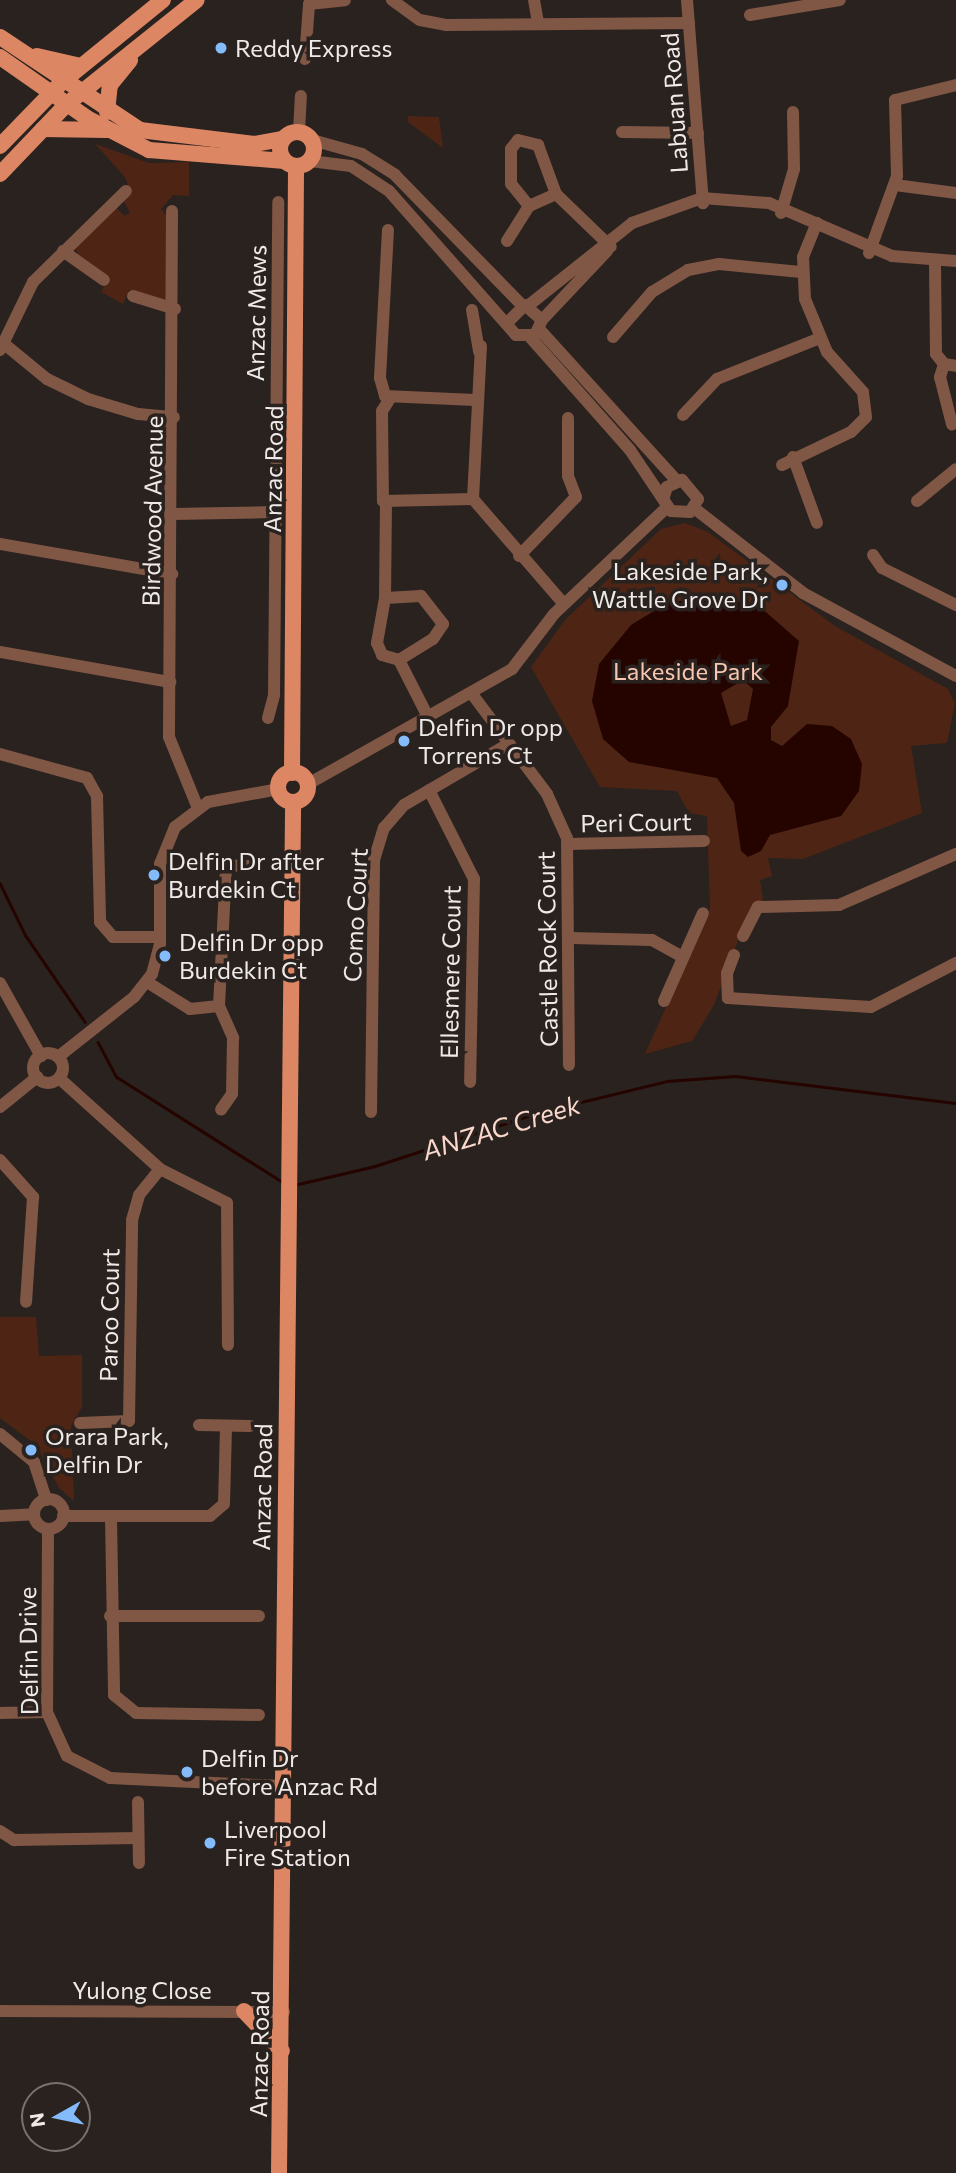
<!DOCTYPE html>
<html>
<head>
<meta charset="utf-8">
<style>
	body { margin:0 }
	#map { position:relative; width:956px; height:2173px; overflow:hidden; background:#29221f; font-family:Commissioner,sans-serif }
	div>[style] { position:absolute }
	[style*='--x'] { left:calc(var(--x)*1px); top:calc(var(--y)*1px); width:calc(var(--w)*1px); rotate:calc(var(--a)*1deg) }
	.green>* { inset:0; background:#4e2514 }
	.water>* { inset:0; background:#250400 }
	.stream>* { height:2.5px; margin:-1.25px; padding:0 1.25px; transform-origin:1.25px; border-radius:1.25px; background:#250400 }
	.minor>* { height:12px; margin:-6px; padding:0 6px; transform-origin:6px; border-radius:6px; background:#805645 }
	.minor>.ring { margin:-6px; padding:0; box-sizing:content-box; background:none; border:12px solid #805645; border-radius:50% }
	.major>* { height:16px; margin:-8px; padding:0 8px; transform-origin:8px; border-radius:8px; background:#dd8663 }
	.major>.ring { margin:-8px; padding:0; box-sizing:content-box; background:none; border:16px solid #dd8663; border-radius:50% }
	.dots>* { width:19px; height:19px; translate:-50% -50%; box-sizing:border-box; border:4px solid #29221f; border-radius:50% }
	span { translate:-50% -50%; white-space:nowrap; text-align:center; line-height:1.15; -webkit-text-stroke:7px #29221f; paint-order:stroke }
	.poi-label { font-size:24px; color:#efeae8 }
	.left { translate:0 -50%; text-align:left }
	.right { translate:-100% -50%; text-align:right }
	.street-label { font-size:24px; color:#efeae8 }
	.park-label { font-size:24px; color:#f9c6b1 }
	.water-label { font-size:26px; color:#fbd8cb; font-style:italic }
	.north { position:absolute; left:21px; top:2082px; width:70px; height:70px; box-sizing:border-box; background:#29221f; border:2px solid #78726f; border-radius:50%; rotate:261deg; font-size:19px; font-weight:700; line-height:28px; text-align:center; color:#efeae8 }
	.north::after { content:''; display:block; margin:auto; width:24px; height:32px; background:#84bcfb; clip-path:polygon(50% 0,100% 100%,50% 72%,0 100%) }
</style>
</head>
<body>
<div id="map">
	<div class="green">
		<i style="clip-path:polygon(408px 116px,439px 117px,443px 148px,408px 122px)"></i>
		<i style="clip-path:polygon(95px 144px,149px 163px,189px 162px,189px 196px,173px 195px,161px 209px,167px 216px,169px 297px,164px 300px,129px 290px,123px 304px,101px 292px,109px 278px,78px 254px,75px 247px,116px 208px,125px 216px,130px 212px,124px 202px,130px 190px,125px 177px)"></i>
		<i style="clip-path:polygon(685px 523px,708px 532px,835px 626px,948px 689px,955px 703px,947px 743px,911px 746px,922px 813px,803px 859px,768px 858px,772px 876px,760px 880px,763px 900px,746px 919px,714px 1005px,692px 1041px,645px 1054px,710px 909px,707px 816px,689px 813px,677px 791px,600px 787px,531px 667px,565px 620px,661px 529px)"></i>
		<i style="clip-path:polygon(0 1317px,36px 1317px,39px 1356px,82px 1355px,82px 1407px,71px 1426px,74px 1501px,59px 1488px,36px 1445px,0 1418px)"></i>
	</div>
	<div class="water">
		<i style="clip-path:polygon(evenodd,717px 596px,761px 608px,799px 641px,788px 706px,771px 727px,771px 740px,782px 746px,807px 724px,832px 726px,851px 739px,862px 764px,859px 791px,841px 816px,770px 835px,761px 851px,748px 857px,741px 851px,734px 803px,717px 778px,629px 762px,603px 739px,592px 701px,599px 664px,631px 625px,667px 603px,717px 596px,743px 680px,753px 689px,747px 720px,731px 726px,721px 693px,743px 680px)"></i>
	</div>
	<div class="stream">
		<i style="--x:0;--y:883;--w:59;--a:63.9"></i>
		<i style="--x:26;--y:936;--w:104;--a:55.5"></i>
		<i style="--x:98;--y:1042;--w:40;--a:62"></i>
		<i style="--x:117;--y:1077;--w:198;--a:32.4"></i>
		<i style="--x:294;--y:1185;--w:83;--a:-13.2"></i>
		<i style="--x:375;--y:1166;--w:174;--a:-18.1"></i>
		<i style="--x:540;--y:1112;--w:131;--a:-13.7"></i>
		<i style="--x:667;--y:1081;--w:68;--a:-4.2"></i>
		<i style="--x:735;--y:1076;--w:223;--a:7"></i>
	</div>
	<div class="minor">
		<i style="--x:392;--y:0;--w:34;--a:36"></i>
		<i style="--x:420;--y:20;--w:26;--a:11"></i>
		<i style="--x:446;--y:25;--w:243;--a:-0.5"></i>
		<i style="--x:534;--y:0;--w:23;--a:80"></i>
		<i style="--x:687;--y:0;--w:204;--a:85.5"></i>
		<i style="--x:750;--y:15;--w:91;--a:-9.5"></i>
		<i style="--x:305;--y:59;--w:55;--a:-85.8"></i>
		<i style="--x:309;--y:4;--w:36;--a:-6"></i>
		<i style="--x:299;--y:132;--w:36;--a:-87"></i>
		<i style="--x:622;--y:132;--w:76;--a:0.8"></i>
		<i style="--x:312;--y:140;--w:52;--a:15.6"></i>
		<i style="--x:362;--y:154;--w:39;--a:32"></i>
		<i style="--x:395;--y:175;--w:182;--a:45.7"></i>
		<i style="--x:310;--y:161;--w:41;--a:7"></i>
		<i style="--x:351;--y:166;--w:45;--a:33.3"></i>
		<i style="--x:389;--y:191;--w:192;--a:48.6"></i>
		<i style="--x:516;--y:335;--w:19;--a:0"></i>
		<i style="--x:535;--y:335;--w:17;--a:-65"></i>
		<i style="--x:542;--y:320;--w:23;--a:-139"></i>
		<i style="--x:525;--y:305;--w:23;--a:135"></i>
		<i style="--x:895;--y:185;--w:62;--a:7.5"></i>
		<i style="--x:556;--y:194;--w:30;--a:156"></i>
		<i style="--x:529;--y:206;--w:28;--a:-129"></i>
		<i style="--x:511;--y:184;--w:35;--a:-90"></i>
		<i style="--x:511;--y:149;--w:11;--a:-52"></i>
		<i style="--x:518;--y:140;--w:21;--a:14"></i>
		<i style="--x:538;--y:145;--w:52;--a:69.8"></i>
		<i style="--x:556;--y:194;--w:76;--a:43.9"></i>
		<i style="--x:172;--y:211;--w:526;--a:90.33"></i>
		<i style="--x:169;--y:737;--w:74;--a:67.9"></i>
		<i style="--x:781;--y:213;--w:46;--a:-73.5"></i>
		<i style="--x:794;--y:169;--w:57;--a:-91"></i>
		<i style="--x:388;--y:230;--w:148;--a:93.1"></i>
		<i style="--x:380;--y:378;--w:19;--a:74"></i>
		<i style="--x:385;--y:396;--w:90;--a:2.5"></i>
		<i style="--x:507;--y:241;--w:41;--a:-57.8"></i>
		<i style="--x:63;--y:251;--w:50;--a:35.3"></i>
		<i style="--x:869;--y:253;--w:82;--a:-70"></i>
		<i style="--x:897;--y:176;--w:76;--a:-91.5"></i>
		<i style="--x:895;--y:100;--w:63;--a:-13.8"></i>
		<i style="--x:935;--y:263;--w:91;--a:89.4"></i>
		<i style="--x:936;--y:354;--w:13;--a:51"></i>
		<i style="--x:944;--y:364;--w:12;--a:9"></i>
		<i style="--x:133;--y:296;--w:44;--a:17.2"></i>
		<i style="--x:529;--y:305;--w:132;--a:-38.5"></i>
		<i style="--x:632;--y:223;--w:74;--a:-19.7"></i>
		<i style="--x:702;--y:198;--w:67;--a:4.3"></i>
		<i style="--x:769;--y:203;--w:134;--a:23.3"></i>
		<i style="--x:892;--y:256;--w:64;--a:4.5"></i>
		<i style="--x:472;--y:310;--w:42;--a:80.3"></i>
		<i style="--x:542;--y:320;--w:95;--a:-46.7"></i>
		<i style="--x:540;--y:330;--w:204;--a:47.8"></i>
		<i style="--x:530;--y:337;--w:151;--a:48.5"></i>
		<i style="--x:630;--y:450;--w:73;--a:56.1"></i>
		<i style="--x:671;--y:511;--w:19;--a:3"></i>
		<i style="--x:690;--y:512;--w:15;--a:-58"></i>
		<i style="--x:698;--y:499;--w:25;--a:-130"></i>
		<i style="--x:682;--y:480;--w:17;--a:155"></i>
		<i style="--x:667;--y:487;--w:10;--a:107"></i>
		<i style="--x:613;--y:337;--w:60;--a:-49.1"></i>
		<i style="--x:652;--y:292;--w:42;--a:-31.4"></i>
		<i style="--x:688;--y:270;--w:32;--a:-11"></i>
		<i style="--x:719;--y:264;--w:82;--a:5.6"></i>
		<i style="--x:3;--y:343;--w:57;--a:39.3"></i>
		<i style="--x:47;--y:379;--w:46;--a:26"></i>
		<i style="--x:88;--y:399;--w:52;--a:16.7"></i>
		<i style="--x:138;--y:414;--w:36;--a:5"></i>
		<i style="--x:481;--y:346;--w:153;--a:93"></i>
		<i style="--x:473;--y:499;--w:139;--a:49.1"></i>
		<i style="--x:0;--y:350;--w:76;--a:-64.1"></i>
		<i style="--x:33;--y:282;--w:130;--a:-44.4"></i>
		<i style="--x:944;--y:364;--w:14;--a:107"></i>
		<i style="--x:940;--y:377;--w:49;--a:75.7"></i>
		<i style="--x:389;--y:400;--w:13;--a:122"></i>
		<i style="--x:382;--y:411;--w:90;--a:89.4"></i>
		<i style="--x:383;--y:501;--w:90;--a:-1.3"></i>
		<i style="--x:683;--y:415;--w:50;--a:-46.6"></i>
		<i style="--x:717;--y:379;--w:111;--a:-21.7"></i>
		<i style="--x:793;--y:457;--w:70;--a:70"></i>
		<i style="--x:782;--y:465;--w:76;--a:-25.6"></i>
		<i style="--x:851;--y:432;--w:21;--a:-45"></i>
		<i style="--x:866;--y:417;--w:25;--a:-97"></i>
		<i style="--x:863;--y:392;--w:54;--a:-132"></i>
		<i style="--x:827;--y:352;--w:57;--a:-112.5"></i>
		<i style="--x:805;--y:299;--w:42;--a:-92.7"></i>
		<i style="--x:803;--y:257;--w:37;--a:-68"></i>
		<i style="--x:917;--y:501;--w:50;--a:-39.4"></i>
		<i style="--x:694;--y:508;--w:138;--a:37.9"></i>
		<i style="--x:803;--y:593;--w:174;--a:28.5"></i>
		<i style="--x:173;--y:514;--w:102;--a:-1.1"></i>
		<i style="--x:0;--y:544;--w:175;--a:9.9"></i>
		<i style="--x:873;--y:555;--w:16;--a:55"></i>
		<i style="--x:882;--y:568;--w:83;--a:26.6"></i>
		<i style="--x:519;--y:556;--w:82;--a:-46"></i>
		<i style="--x:576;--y:497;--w:22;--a:-111"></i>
		<i style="--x:568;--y:476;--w:58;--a:-90"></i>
		<i style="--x:385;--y:598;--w:97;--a:-89.4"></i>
		<i style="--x:0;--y:652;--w:173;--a:10"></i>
		<i style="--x:399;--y:660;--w:40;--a:-32"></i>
		<i style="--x:433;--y:639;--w:18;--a:-56"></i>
		<i style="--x:443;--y:624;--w:36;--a:-128"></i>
		<i style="--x:421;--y:596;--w:36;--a:177"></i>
		<i style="--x:385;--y:598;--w:46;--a:100.1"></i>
		<i style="--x:377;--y:643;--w:13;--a:67"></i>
		<i style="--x:382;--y:655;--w:18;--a:16"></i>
		<i style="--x:399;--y:660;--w:66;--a:63"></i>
		<i style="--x:472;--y:694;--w:125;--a:53.1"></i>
		<i style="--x:547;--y:794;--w:48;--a:65.6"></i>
		<i style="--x:567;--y:838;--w:227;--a:89.5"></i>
		<i style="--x:268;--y:718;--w:24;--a:-75"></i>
		<i style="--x:274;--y:695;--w:493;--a:-89.5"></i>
		<i style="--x:0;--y:754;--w:90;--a:15.4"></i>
		<i style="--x:87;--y:778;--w:21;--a:61"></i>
		<i style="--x:97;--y:796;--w:126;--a:88.6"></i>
		<i style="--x:100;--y:922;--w:20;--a:49"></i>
		<i style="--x:113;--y:937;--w:47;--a:0"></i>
		<i style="--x:308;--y:784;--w:234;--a:-29.4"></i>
		<i style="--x:512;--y:669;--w:69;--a:-52.6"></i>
		<i style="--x:554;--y:614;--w:156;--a:-43.4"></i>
		<i style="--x:429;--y:790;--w:100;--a:63.2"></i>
		<i style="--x:474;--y:879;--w:203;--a:91.1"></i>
		<i style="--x:568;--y:844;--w:136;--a:-1.3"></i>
		<i style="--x:211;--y:865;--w:40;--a:1.4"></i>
		<i style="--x:743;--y:936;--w:33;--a:-63"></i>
		<i style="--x:758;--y:907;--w:81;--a:-1.4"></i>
		<i style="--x:839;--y:905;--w:128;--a:-23.6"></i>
		<i style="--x:571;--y:938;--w:81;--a:1.4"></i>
		<i style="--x:652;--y:940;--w:33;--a:29"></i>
		<i style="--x:734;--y:955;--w:19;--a:111"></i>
		<i style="--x:727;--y:973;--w:25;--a:88"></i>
		<i style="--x:728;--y:998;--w:143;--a:3.6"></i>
		<i style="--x:871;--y:1007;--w:96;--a:-27.4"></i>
		<i style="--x:147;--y:982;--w:51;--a:32.1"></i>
		<i style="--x:190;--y:1009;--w:29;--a:-6"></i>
		<i style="--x:219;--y:1006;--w:140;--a:-87.1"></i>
		<i style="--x:0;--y:983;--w:84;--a:60.7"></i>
		<i style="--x:664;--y:1001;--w:96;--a:-66.1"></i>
		<i style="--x:219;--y:1006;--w:35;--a:66"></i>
		<i style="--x:233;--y:1038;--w:56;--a:91"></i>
		<i style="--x:232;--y:1094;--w:19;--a:125"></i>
		<i class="ring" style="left:33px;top:1053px;width:18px;height:18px"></i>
		<i style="--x:58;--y:1057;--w:97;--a:-38.3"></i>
		<i style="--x:134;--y:997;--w:29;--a:-52"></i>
		<i style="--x:152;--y:974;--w:31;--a:-75"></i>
		<i style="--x:160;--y:944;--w:80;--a:-90"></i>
		<i style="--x:160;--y:864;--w:40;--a:-68"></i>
		<i style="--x:175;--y:827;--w:41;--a:-37.1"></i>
		<i style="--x:208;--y:802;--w:72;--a:-10.4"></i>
		<i style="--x:59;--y:1078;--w:136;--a:42"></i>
		<i style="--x:160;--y:1169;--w:75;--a:26.9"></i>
		<i style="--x:227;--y:1203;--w:142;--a:89.6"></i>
		<i style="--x:0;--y:1107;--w:48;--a:-39"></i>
		<i style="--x:371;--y:1112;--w:252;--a:-89.3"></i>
		<i style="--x:374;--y:860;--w:34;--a:-73"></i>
		<i style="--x:384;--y:828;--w:30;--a:-49"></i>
		<i style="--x:404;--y:805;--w:117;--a:-30.3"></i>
		<i style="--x:0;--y:1160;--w:50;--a:48.3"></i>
		<i style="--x:33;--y:1197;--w:105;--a:93.8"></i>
		<i style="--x:80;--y:1423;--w:49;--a:-2.3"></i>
		<i style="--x:129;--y:1421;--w:201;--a:-89.1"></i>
		<i style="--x:132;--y:1220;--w:26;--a:-74"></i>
		<i style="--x:139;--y:1195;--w:33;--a:-51"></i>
		<i style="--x:199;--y:1425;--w:51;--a:1.1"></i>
		<i style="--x:0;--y:1434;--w:44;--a:39.5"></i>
		<i style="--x:34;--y:1462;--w:40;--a:72"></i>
		<i class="ring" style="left:34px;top:1499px;width:18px;height:18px"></i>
		<i style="--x:0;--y:1516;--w:34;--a:-3"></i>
		<i style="--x:63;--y:1516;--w:147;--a:0"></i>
		<i style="--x:210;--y:1516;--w:18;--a:-41"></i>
		<i style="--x:224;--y:1504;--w:78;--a:-88.5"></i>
		<i style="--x:111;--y:1518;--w:177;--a:89"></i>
		<i style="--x:114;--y:1695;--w:28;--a:39"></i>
		<i style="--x:136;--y:1713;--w:123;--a:0.9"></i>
		<i style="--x:48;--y:1529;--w:183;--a:90.3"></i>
		<i style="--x:47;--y:1712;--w:48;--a:65.6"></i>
		<i style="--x:67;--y:1756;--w:48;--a:27.1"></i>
		<i style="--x:110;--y:1778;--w:172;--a:2.7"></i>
		<i style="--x:110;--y:1616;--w:149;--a:0"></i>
		<i style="--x:0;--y:1713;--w:47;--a:-1.2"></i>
		<i style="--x:138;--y:1802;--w:61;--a:89.1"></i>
		<i style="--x:0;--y:1831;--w:17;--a:33"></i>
		<i style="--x:14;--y:1840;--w:124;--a:-0.9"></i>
		<i style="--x:0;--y:2011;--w:284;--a:0.2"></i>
	</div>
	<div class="major">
		<i style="--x:0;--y:37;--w:168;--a:33.6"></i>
		<i style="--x:140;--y:130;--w:115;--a:7"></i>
		<i style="--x:254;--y:144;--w:29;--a:-10"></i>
		<i style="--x:37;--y:56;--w:45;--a:12.8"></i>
		<i style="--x:0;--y:57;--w:106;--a:35"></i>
		<i style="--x:87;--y:118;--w:70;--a:27.3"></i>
		<i style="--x:149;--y:150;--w:136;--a:4.6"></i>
		<i style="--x:107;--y:112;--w:27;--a:-84"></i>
		<i style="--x:110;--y:85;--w:32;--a:-51"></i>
		<i style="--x:43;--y:129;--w:64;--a:0.9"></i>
		<i class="ring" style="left:280px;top:132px;width:18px;height:18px"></i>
		<i style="--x:0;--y:146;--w:89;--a:-45.9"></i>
		<i style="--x:62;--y:82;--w:130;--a:-39.1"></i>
		<i style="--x:0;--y:174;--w:97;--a:-46.3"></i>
		<i style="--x:67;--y:104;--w:166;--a:-38.7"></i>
		<i class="ring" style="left:278px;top:772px;width:14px;height:14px"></i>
		<i style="--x:292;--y:773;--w:606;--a:-89.62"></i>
		<i style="--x:244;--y:2011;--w:55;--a:46.5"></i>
		<i style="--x:279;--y:2173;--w:1371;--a:-89.41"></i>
	</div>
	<div class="dots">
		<i style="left:221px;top:48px;background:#84bcfb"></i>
		<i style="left:782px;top:585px;background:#84bcfb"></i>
		<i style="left:404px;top:741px;background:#84bcfb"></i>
		<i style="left:154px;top:875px;background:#84bcfb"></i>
		<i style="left:165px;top:956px;background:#84bcfb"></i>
		<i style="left:31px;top:1450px;background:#84bcfb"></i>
		<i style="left:187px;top:1772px;background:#84bcfb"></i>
		<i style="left:210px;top:1843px;background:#84bcfb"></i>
	</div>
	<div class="poi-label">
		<span class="left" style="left:235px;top:48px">Reddy Express</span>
		<span class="right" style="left:768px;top:585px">Lakeside Park,<br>Wattle Grove Dr</span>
		<span class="left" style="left:418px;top:741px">Delfin Dr opp<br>Torrens Ct</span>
		<span class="left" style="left:168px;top:875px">Delfin Dr after<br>Burdekin Ct</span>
		<span class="left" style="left:179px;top:956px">Delfin Dr opp<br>Burdekin Ct</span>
		<span class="left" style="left:45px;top:1450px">Orara Park,<br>Delfin Dr</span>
		<span class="left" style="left:201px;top:1772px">Delfin Dr<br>before Anzac Rd</span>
		<span class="left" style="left:224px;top:1843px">Liverpool<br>Fire Station</span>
	</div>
	<div class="street-label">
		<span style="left:674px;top:103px;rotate:-94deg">Labuan Road</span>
		<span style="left:256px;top:313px;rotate:-89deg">Anzac Mews</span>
		<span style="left:273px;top:469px;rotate:-89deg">Anzac Road</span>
		<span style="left:152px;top:511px;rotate:-89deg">Birdwood Avenue</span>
		<span style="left:636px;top:822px;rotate:-1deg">Peri Court</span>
		<span style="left:355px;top:915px;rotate:-87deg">Como Court</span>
		<span style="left:547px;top:949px;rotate:-91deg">Castle Rock Court</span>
		<span style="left:450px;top:972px;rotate:-89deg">Ellesmere Court</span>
		<span style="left:109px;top:1315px;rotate:-89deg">Paroo Court</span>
		<span style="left:262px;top:1487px;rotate:-89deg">Anzac Road</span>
		<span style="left:28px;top:1651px;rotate:-91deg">Delfin Drive</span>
		<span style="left:142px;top:1990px">Yulong Close</span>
		<span style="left:259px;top:2054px;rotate:-89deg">Anzac Road</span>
	</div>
	<div class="park-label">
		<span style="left:688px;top:671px">Lakeside Park</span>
	</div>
	<div class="water-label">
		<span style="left:501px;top:1127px;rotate:-17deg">ANZAC Creek</span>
	</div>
	<div class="north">N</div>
</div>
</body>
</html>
